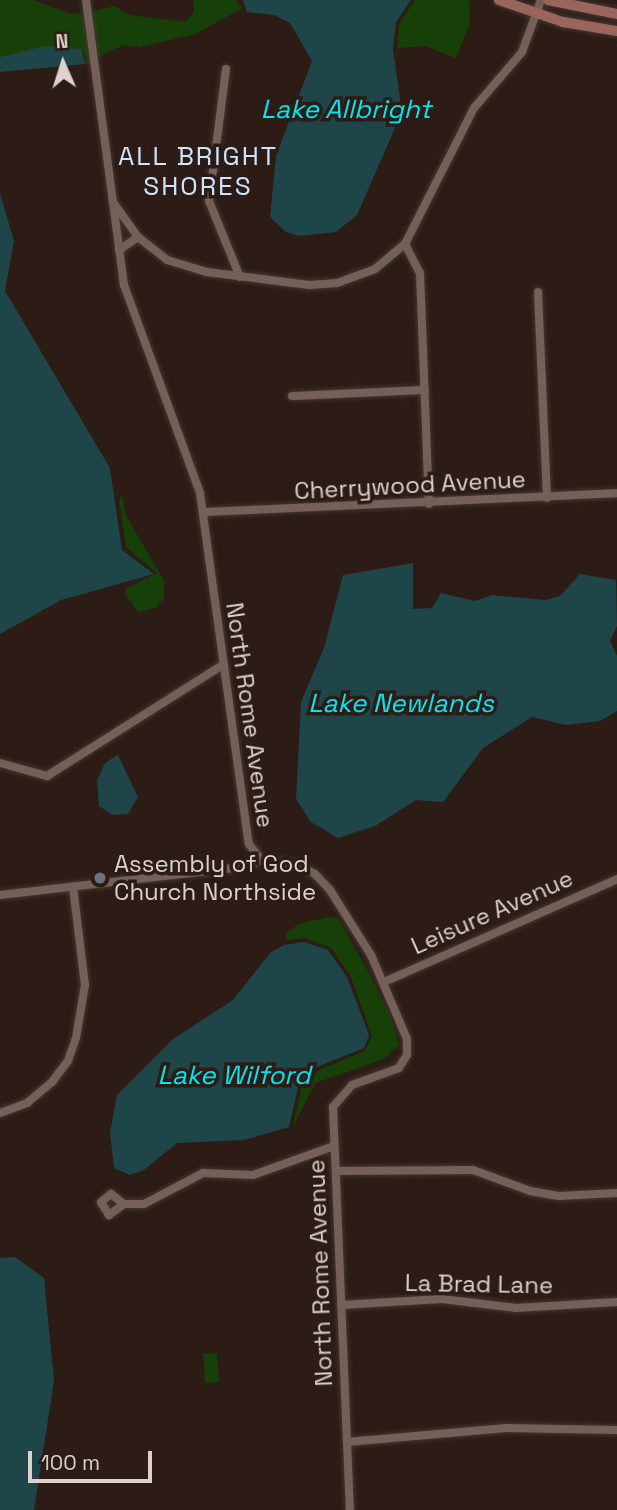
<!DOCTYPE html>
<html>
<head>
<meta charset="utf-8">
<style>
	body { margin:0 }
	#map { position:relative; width:617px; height:1510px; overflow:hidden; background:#2c1c15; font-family:"Space Grotesk",sans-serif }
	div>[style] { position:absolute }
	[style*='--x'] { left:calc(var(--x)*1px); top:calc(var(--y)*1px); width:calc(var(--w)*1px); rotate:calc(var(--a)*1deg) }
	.green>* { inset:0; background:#173f08; transform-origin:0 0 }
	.water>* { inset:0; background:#1e4648 }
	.roads { filter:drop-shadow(0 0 2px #443732) drop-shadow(0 0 2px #443732) }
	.street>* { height:8px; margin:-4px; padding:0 4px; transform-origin:4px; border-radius:4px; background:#746057 }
	.secondary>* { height:10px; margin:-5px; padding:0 5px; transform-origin:5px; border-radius:5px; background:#9a655d }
	.dots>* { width:19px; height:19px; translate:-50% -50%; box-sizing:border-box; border:4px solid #2c1c15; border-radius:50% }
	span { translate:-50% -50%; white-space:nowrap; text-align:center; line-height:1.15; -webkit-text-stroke:7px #2c1c15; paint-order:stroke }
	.street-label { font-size:24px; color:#dcd1cc }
	.poi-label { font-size:24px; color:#dcd1cc }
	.left { translate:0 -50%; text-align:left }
	.water-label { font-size:26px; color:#02e6ef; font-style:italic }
	.neighbourhood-label { font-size:26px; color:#cde5fb; letter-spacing:2px }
	.north { position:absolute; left:28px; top:28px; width:70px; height:70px; -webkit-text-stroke:5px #2c1c15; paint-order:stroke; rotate:357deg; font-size:19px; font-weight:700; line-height:28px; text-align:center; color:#dcd1cc }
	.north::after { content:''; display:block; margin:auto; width:24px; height:32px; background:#dcd1cc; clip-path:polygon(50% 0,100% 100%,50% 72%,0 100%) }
	.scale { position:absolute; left:28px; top:1451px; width:124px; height:32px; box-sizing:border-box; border:4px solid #dcd1cc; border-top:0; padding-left:9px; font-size:21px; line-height:24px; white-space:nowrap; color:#dcd1cc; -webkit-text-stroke:5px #2c1c15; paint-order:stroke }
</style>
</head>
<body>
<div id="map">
	<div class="green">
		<i style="clip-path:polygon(0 0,33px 0,71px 14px,84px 13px,91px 64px,85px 64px,83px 53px,0 57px)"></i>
		<i style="clip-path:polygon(193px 0,236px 0,242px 8px,196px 34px,140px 47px,124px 45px,98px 57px,92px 12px,114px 6px,130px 15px,185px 22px,194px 12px)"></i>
		<i style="clip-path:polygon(415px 0,469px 0,470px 23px,456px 58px,425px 46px,397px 48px,399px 24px)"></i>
		<i style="clip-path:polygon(122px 495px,126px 516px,164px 580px,164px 598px,156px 608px,138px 612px,125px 594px,125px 589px,157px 573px,126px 547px,119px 500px)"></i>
		<i style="clip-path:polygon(328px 917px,338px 918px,367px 969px,391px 1017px,399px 1045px,384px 1059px,315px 1083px,293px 1127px,301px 1089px,319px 1070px,365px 1051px,372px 1036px,350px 975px,331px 948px,305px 938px,288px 940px,285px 934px,299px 924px)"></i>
		<i style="left:217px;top:1353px;width:29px;height:14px;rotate:86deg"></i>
	</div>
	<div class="water">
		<i style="clip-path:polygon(243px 0,411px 0,396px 22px,393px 50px,402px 112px,357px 215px,336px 232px,299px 236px,286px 232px,270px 217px,276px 156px,312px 61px,290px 23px,274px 15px,247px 12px)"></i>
		<i style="clip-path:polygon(45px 46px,81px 49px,85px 64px,0 72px,0 57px)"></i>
		<i style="clip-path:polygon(0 193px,14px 241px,5px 291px,110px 468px,122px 550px,154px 574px,61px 600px,0 634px)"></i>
		<i style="clip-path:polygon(413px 563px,413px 609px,432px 608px,441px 593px,475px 601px,492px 595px,545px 600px,560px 596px,580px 574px,616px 580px,617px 626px,610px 641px,617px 656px,617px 711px,600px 721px,566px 725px,532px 717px,483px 748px,443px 802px,416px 800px,375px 826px,338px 838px,311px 822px,296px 799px,301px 702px,324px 648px,343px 575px)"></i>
		<i style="clip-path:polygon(118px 755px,138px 797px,128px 814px,113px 815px,99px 806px,97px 780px,105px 763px)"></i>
		<i style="clip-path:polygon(304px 942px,328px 950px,347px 977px,369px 1035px,364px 1048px,317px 1067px,298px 1087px,289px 1127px,244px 1140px,177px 1143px,144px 1170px,130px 1175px,114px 1168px,110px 1132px,117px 1095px,173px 1039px,233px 1000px,270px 953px,284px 945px)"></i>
		<i style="clip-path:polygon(15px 1257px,44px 1278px,54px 1381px,34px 1510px,0 1510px,0 1258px)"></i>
	</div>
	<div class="roads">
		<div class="street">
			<i style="--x:86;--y:0;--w:204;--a:82.4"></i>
			<i style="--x:113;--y:202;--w:43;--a:54.5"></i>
			<i style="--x:138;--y:237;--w:37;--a:38"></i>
			<i style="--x:167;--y:260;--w:42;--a:16.7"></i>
			<i style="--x:207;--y:272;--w:103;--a:7.3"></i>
			<i style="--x:309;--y:285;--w:28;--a:-4"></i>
			<i style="--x:337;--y:283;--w:40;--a:-20.2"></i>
			<i style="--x:375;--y:269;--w:39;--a:-40"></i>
			<i style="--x:405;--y:244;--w:153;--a:-63.1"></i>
			<i style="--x:474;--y:108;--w:74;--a:-49.4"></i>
			<i style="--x:522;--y:52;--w:55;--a:-69.9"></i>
			<i style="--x:226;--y:69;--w:133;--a:97.3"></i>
			<i style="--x:209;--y:201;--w:82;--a:67.8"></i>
			<i style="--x:113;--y:202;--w:84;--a:82.5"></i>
			<i style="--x:124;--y:285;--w:221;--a:69.9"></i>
			<i style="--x:200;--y:493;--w:354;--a:82.1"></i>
			<i style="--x:249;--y:844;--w:20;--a:53"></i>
			<i style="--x:261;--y:860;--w:35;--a:7"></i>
			<i style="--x:296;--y:864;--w:21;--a:28"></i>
			<i style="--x:315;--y:874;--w:22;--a:47"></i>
			<i style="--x:330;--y:890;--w:77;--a:57.8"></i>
			<i style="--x:371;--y:955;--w:91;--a:66.8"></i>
			<i style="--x:407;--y:1039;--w:16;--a:90"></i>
			<i style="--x:407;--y:1055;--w:15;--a:122"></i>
			<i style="--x:399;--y:1068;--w:50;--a:160.1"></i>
			<i style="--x:352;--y:1085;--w:29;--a:131"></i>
			<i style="--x:333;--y:1107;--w:403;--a:87.6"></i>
			<i style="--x:405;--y:244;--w:33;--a:63"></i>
			<i style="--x:420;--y:273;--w:231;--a:87.8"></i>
			<i style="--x:119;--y:250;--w:23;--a:-34"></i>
			<i style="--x:538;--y:292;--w:206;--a:87.5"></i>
			<i style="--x:292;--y:396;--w:133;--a:-2.6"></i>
			<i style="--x:204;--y:512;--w:413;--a:-2.6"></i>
			<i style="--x:0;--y:763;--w:49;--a:15.5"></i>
			<i style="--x:47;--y:776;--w:209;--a:-32.3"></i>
			<i style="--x:0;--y:895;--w:244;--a:-6.6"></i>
			<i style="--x:242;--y:867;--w:20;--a:-20"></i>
			<i style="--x:384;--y:982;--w:255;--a:-23.8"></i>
			<i style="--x:0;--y:1113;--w:29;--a:-20"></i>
			<i style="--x:27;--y:1103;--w:33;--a:-40"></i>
			<i style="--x:52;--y:1082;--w:26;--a:-53"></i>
			<i style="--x:68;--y:1061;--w:24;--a:-71"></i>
			<i style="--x:76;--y:1038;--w:54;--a:-80.4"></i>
			<i style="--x:85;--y:985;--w:99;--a:-97"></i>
			<i style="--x:336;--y:1171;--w:137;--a:-0.4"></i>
			<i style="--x:473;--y:1170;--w:61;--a:20.2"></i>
			<i style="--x:530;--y:1191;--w:29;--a:10"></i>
			<i style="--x:559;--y:1196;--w:58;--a:-3"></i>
			<i style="--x:124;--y:1204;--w:19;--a:144"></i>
			<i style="--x:109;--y:1215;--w:15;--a:-122"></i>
			<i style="--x:101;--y:1202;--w:13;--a:-39"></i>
			<i style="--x:111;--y:1194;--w:16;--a:38"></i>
			<i style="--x:124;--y:1204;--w:20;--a:0"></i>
			<i style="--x:144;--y:1204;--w:67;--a:-27.7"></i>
			<i style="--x:203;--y:1173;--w:50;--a:2.3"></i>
			<i style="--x:253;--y:1175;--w:86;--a:-19.7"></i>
			<i style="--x:341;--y:1305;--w:101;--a:-3.4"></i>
			<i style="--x:442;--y:1299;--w:75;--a:6.9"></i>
			<i style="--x:516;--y:1308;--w:101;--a:-3.4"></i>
			<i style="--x:347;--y:1442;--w:160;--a:-5"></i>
			<i style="--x:506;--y:1428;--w:111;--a:1"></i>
		</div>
		<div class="secondary">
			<i style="--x:499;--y:0;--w:68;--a:19"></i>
			<i style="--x:563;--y:22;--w:55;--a:9.5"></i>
			<i style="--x:548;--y:0;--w:70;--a:11.5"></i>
		</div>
	</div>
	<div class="dots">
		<i style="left:100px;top:878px;background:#6b7280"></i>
	</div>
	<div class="street-label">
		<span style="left:410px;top:485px;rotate:-3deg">Cherrywood Avenue</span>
		<span style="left:250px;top:715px;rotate:82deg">North Rome Avenue</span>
		<span style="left:492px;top:912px;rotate:-24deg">Leisure Avenue</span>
		<span style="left:320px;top:1273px;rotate:-92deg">North Rome Avenue</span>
		<span style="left:479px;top:1284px;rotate:1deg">La Brad Lane</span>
	</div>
	<div class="poi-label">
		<span class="left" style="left:114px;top:878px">Assembly of God<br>Church Northside</span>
	</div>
	<div class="water-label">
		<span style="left:346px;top:110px">Lake Allbright</span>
		<span style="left:401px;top:704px">Lake Newlands</span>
		<span style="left:234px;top:1076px">Lake Wilford</span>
	</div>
	<div class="neighbourhood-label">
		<span style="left:198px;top:172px">ALL BRIGHT<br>SHORES</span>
	</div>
	<div class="north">N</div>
	<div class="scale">100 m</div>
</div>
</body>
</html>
